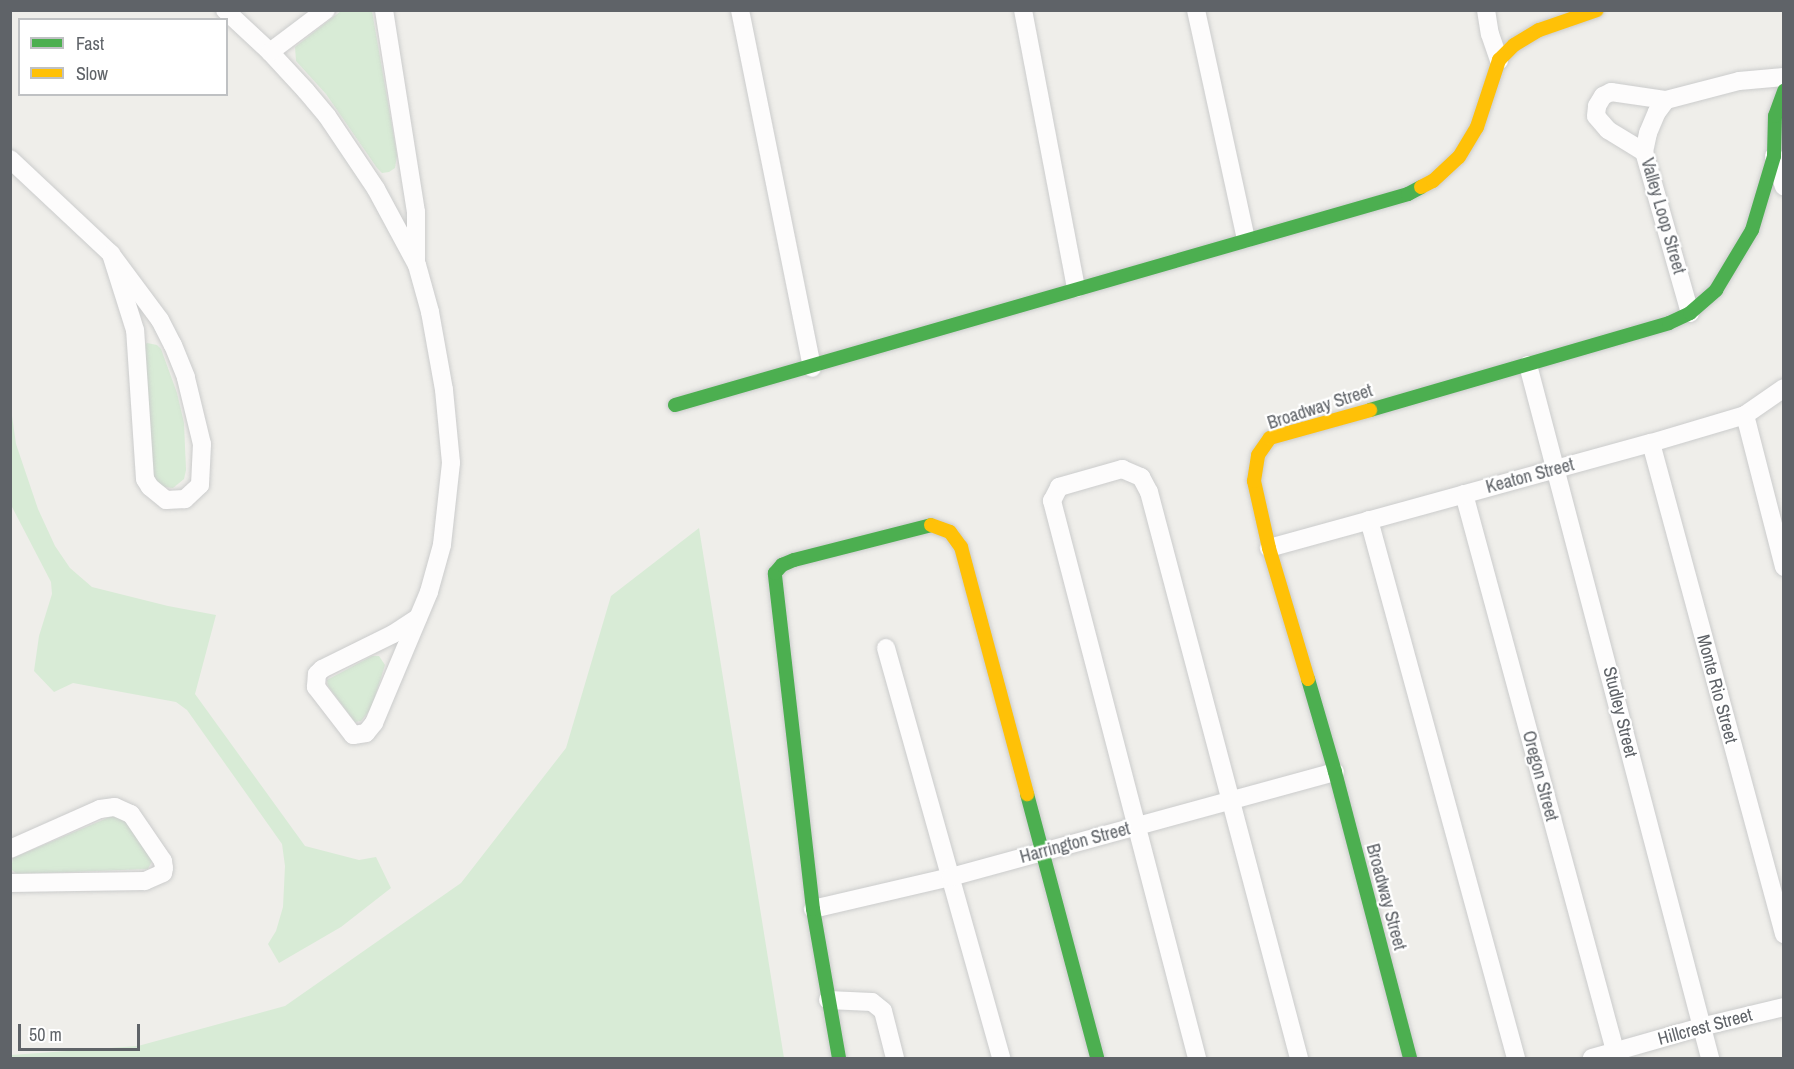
<!DOCTYPE html>
<html>
<head>
<meta charset="utf-8">
<style>
	body { margin:0 }
	#map { position:relative; width:1794px; height:1069px; overflow:hidden; background:#efeeea; font-family:"Archivo Narrow",sans-serif }
	div>[style] { position:absolute }
	[style*='--x'] { left:calc(var(--x)*1px); top:calc(var(--y)*1px); width:calc(var(--w)*1px); rotate:calc(var(--a)*1deg) }
	.green>* { inset:0; background:#d8ebd6 }
	.roads { filter:drop-shadow(0 0 2px #cbcccc) drop-shadow(0 0 2px #cbcccc) }
	.street>* { height:18px; margin:-9px; padding:0 9px; transform-origin:9px; border-radius:9px; background:#fdfcfc }
	.fast>* { height:14px; margin:-7px; padding:0 7px; transform-origin:7px; border-radius:7px; background:#4caf50 }
	.slow>* { height:14px; margin:-7px; padding:0 7px; transform-origin:7px; border-radius:7px; background:#ffc107 }
	span { translate:-50% -50%; white-space:nowrap; text-align:center; line-height:1.15; -webkit-text-stroke:4.5px #fff; paint-order:stroke }
	.street-label { font-size:18px; color:#5f6368 }
	.frame { position:absolute; inset:0; border:12px solid #5f6368; pointer-events:none }
	.legend { position:absolute; left:18px; top:18px; width:210px; height:78px; box-sizing:border-box; background:#fff; border:2px solid #bfc1c3; margin:0; padding:8px 10px; list-style:none; font-size:18px; color:#5f6368 }
	.legend li { display:flex; align-items:center; gap:12px; height:30px }
	.legend b { width:30px; border:2px solid #bfc1c3 }
	.scale { position:absolute; left:18px; top:1024px; width:122px; height:27px; box-sizing:border-box; border:3px solid #5f6368; border-top:0; padding-left:8px; font-size:18px; line-height:21px; white-space:nowrap; color:#5f6368; -webkit-text-stroke:4px #fff; paint-order:stroke }
</style>
</head>
<body>
<div id="map">
	<div class="green">
		<i style="clip-path:polygon(341px 11px,372px 11px,397px 155px,395px 168px,389px 172px,382px 173px,377px 168px,326px 94px,296px 61px,295px 47px)"></i>
		<i style="clip-path:polygon(147px 343px,157px 345px,161px 349px,177px 393px,184px 423px,186px 470px,184px 479px,173px 488px,164px 487px,152px 480px,144px 346px)"></i>
		<i style="clip-path:polygon(11px 409px,16px 444px,38px 509px,55px 546px,70px 568px,92px 587px,168px 606px,216px 615px,195px 694px,305px 846px,359px 860px,376px 857px,391px 888px,341px 927px,279px 963px,268px 944px,276px 931px,283px 907px,285px 866px,282px 844px,187px 710px,176px 702px,73px 683px,54px 692px,34px 671px,39px 636px,52px 594px,51px 582px,11px 505px)"></i>
		<i style="clip-path:polygon(699px 528px,784px 1058px,11px 1058px,11px 1055px,138px 1046px,285px 1006px,461px 883px,566px 748px,611px 596px)"></i>
		<i style="clip-path:polygon(372px 656px,379px 656px,385px 665px,371px 709px,361px 721px,355px 722px,328px 686px,327px 680px)"></i>
		<i style="clip-path:polygon(112px 816px,125px 820px,150px 857px,152px 861px,148px 869px,17px 874px,11px 869px,13px 858px)"></i>
	</div>
	<div class="roads">
		<div class="street">
			<i style="--x:225;--y:10;--w:62;--a:43"></i>
			<i style="--x:270;--y:52;--w:53;--a:47.3"></i>
			<i style="--x:306;--y:91;--w:33;--a:50"></i>
			<i style="--x:327;--y:116;--w:88;--a:56.1"></i>
			<i style="--x:376;--y:189;--w:86;--a:61.7"></i>
			<i style="--x:417;--y:265;--w:49;--a:74.5"></i>
			<i style="--x:430;--y:312;--w:79;--a:79.8"></i>
			<i style="--x:444;--y:390;--w:73;--a:84.5"></i>
			<i style="--x:451;--y:463;--w:82;--a:96.3"></i>
			<i style="--x:442;--y:545;--w:49;--a:105.5"></i>
			<i style="--x:429;--y:592;--w:142;--a:112.8"></i>
			<i style="--x:374;--y:723;--w:13;--a:129"></i>
			<i style="--x:366;--y:733;--w:13;--a:171"></i>
			<i style="--x:353;--y:735;--w:61;--a:-127.6"></i>
			<i style="--x:316;--y:687;--w:13;--a:-86"></i>
			<i style="--x:317;--y:674;--w:7;--a:-45"></i>
			<i style="--x:322;--y:669;--w:79;--a:-26.2"></i>
			<i style="--x:393;--y:634;--w:30;--a:-33"></i>
			<i style="--x:384;--y:10;--w:205;--a:81"></i>
			<i style="--x:416;--y:212;--w:49;--a:90"></i>
			<i style="--x:740;--y:10;--w:365;--a:78.6"></i>
			<i style="--x:1023;--y:10;--w:283;--a:79.2"></i>
			<i style="--x:1196;--y:10;--w:234;--a:77.7"></i>
			<i style="--x:1486;--y:10;--w:24;--a:81"></i>
			<i style="--x:1490;--y:34;--w:28;--a:71"></i>
			<i style="--x:270;--y:52;--w:70;--a:-36.9"></i>
			<i style="--x:1644;--y:152;--w:42;--a:-148.6"></i>
			<i style="--x:1608;--y:130;--w:18;--a:-131"></i>
			<i style="--x:1596;--y:116;--w:10;--a:-84"></i>
			<i style="--x:1597;--y:106;--w:12;--a:-59"></i>
			<i style="--x:1603;--y:96;--w:9;--a:-27"></i>
			<i style="--x:1611;--y:92;--w:56;--a:8.3"></i>
			<i style="--x:1774;--y:156;--w:32;--a:72"></i>
			<i style="--x:10;--y:159;--w:139;--a:43.2"></i>
			<i style="--x:111;--y:254;--w:82;--a:53.4"></i>
			<i style="--x:160;--y:320;--w:28;--a:63"></i>
			<i style="--x:173;--y:345;--w:35;--a:68"></i>
			<i style="--x:186;--y:378;--w:68;--a:76.4"></i>
			<i style="--x:202;--y:444;--w:41;--a:92.8"></i>
			<i style="--x:200;--y:485;--w:21;--a:137"></i>
			<i style="--x:185;--y:499;--w:19;--a:177"></i>
			<i style="--x:166;--y:500;--w:21;--a:-141"></i>
			<i style="--x:150;--y:487;--w:9;--a:-122"></i>
			<i style="--x:145;--y:479;--w:149;--a:-93.8"></i>
			<i style="--x:135;--y:330;--w:80;--a:-107.5"></i>
			<i style="--x:1690;--y:313;--w:167;--a:-105.9"></i>
			<i style="--x:1644;--y:152;--w:19;--a:-78"></i>
			<i style="--x:1648;--y:133;--w:23;--a:-67"></i>
			<i style="--x:1657;--y:112;--w:15;--a:-53"></i>
			<i style="--x:1666;--y:100;--w:75;--a:-14.6"></i>
			<i style="--x:1739;--y:81;--w:45;--a:-5.1"></i>
			<i style="--x:1528;--y:365;--w:717;--a:75.28"></i>
			<i style="--x:1745;--y:415;--w:157;--a:75.6"></i>
			<i style="--x:1651;--y:443;--w:509;--a:74.84"></i>
			<i style="--x:1464;--y:494;--w:584;--a:74.82"></i>
			<i style="--x:1369;--y:520;--w:558;--a:74.72"></i>
			<i style="--x:1269;--y:548;--w:396;--a:-15.4"></i>
			<i style="--x:1651;--y:443;--w:98;--a:-16.6"></i>
			<i style="--x:1745;--y:415;--w:47;--a:-34.7"></i>
			<i style="--x:886;--y:648;--w:426;--a:74.3"></i>
			<i style="--x:10;--y:849;--w:98;--a:-24"></i>
			<i style="--x:100;--y:809;--w:15;--a:-8"></i>
			<i style="--x:115;--y:807;--w:17;--a:24"></i>
			<i style="--x:131;--y:814;--w:57;--a:55.8"></i>
			<i style="--x:163;--y:861;--w:7;--a:82"></i>
			<i style="--x:164;--y:868;--w:5;--a:101"></i>
			<i style="--x:163;--y:873;--w:20;--a:156"></i>
			<i style="--x:145;--y:881;--w:135;--a:179.2"></i>
			<i style="--x:813;--y:909;--w:142;--a:-13.1"></i>
			<i style="--x:951;--y:877;--w:398;--a:-15.3"></i>
			<i style="--x:828;--y:1000;--w:44;--a:2.6"></i>
			<i style="--x:872;--y:1002;--w:14;--a:39"></i>
			<i style="--x:883;--y:1011;--w:49;--a:75.7"></i>
			<i style="--x:1197;--y:1058;--w:576;--a:-104.59"></i>
			<i style="--x:1052;--y:501;--w:16;--a:-63"></i>
			<i style="--x:1059;--y:487;--w:66;--a:-15.9"></i>
			<i style="--x:1122;--y:469;--w:21;--a:23"></i>
			<i style="--x:1141;--y:477;--w:17;--a:62"></i>
			<i style="--x:1149;--y:492;--w:586;--a:75.16"></i>
			<i style="--x:1592;--y:1058;--w:113;--a:-15.9"></i>
			<i style="--x:1701;--y:1027;--w:85;--a:-13.5"></i>
		</div>
		<div class="fast">
			<i style="--x:675;--y:405;--w:763;--a:-16.06"></i>
			<i style="--x:1408;--y:194;--w:15;--a:-28"></i>
			<i style="--x:1370;--y:410;--w:311;--a:-16.2"></i>
			<i style="--x:1669;--y:323;--w:23;--a:-25"></i>
			<i style="--x:1690;--y:313;--w:35;--a:-41"></i>
			<i style="--x:1716;--y:290;--w:70;--a:-59"></i>
			<i style="--x:1752;--y:230;--w:77;--a:-73.4"></i>
			<i style="--x:1774;--y:156;--w:40;--a:-88.6"></i>
			<i style="--x:1775;--y:116;--w:27;--a:-70"></i>
			<i style="--x:1308;--y:679;--w:97;--a:73.8"></i>
			<i style="--x:1335;--y:772;--w:296;--a:75.3"></i>
			<i style="--x:1027;--y:794;--w:273;--a:75.1"></i>
			<i style="--x:839;--y:1058;--w:151;--a:-99.9"></i>
			<i style="--x:813;--y:909;--w:338;--a:-96.5"></i>
			<i style="--x:775;--y:573;--w:11;--a:-49"></i>
			<i style="--x:782;--y:565;--w:13;--a:-23"></i>
			<i style="--x:794;--y:560;--w:141;--a:-14.3"></i>
		</div>
		<div class="slow">
			<i style="--x:1421;--y:187;--w:13;--a:-27"></i>
			<i style="--x:1433;--y:181;--w:35;--a:-43"></i>
			<i style="--x:1459;--y:157;--w:35;--a:-59"></i>
			<i style="--x:1477;--y:127;--w:71;--a:-71.8"></i>
			<i style="--x:1499;--y:60;--w:21;--a:-45"></i>
			<i style="--x:1514;--y:45;--w:29;--a:-31"></i>
			<i style="--x:1539;--y:30;--w:61;--a:-19"></i>
			<i style="--x:931;--y:525;--w:20;--a:20"></i>
			<i style="--x:950;--y:532;--w:19;--a:54"></i>
			<i style="--x:961;--y:547;--w:256;--a:75"></i>
			<i style="--x:1308;--y:679;--w:137;--a:-106.6"></i>
			<i style="--x:1269;--y:548;--w:69;--a:-102.6"></i>
			<i style="--x:1254;--y:481;--w:26;--a:-81"></i>
			<i style="--x:1258;--y:455;--w:21;--a:-55"></i>
			<i style="--x:1270;--y:438;--w:104;--a:-15.6"></i>
		</div>
	</div>
	<div class="street-label">
		<span style="left:1663px;top:216px;rotate:74deg">Valley Loop Street</span>
		<span style="left:1320px;top:407px;rotate:-18deg">Broadway Street</span>
		<span style="left:1530px;top:476px;rotate:-15deg">Keaton Street</span>
		<span style="left:1717px;top:689px;rotate:75deg">Monte Rio Street</span>
		<span style="left:1620px;top:712px;rotate:76deg">Studley Street</span>
		<span style="left:1540px;top:776px;rotate:75deg">Oregon Street</span>
		<span style="left:1075px;top:843px;rotate:-15deg">Harrington Street</span>
		<span style="left:1386px;top:897px;rotate:75deg">Broadway Street</span>
		<span style="left:1705px;top:1027px;rotate:-15deg">Hillcrest Street</span>
	</div>
	<div class="frame"></div>
	<ul class="legend">
	<li><b style="height:8px;background:#4caf50"></b>Fast</li>
	<li><b style="height:8px;background:#ffc107"></b>Slow</li>
	</ul>
	<div class="scale">50 m</div>
</div>
</body>
</html>
